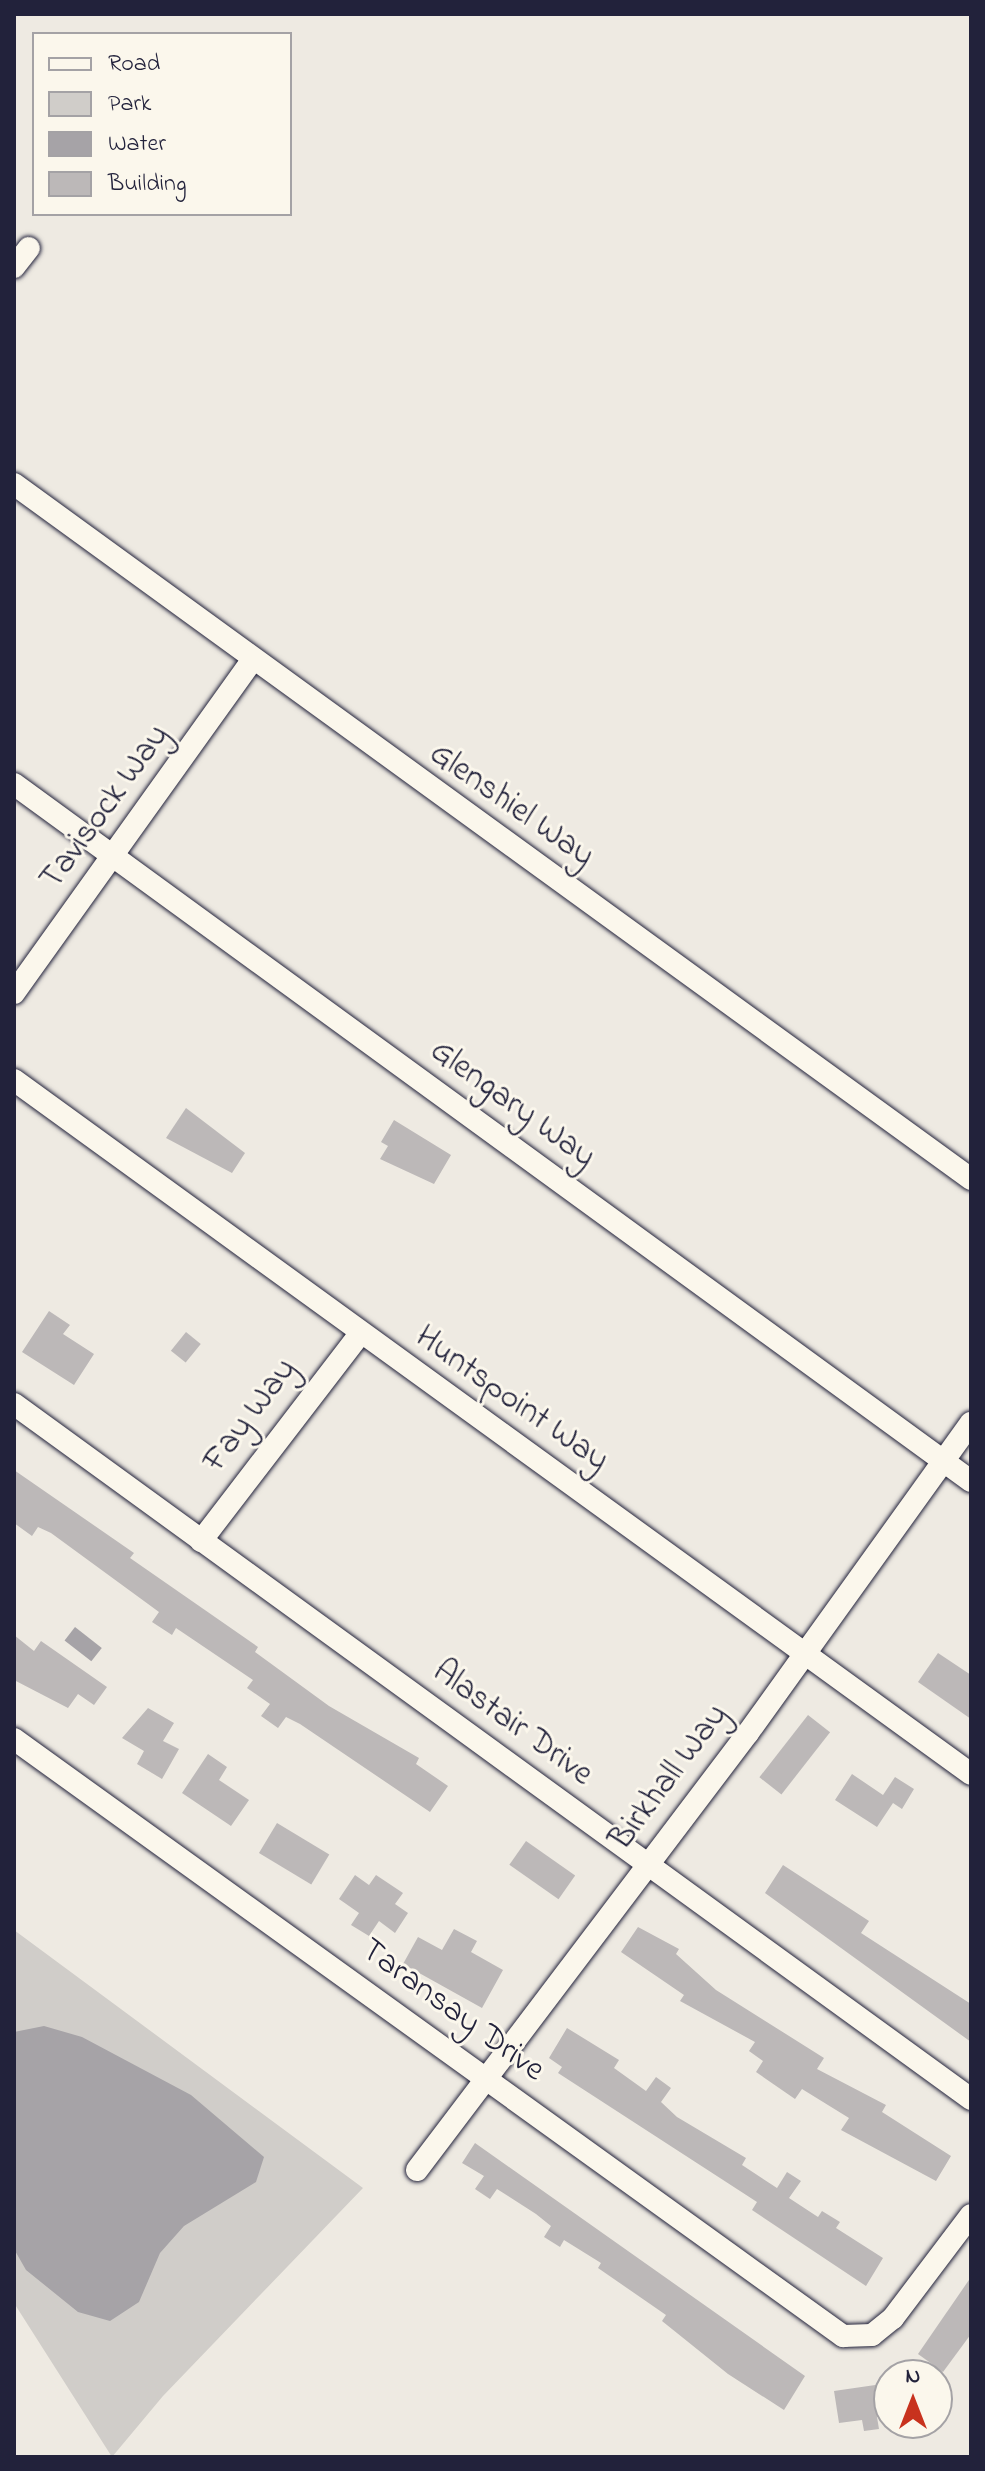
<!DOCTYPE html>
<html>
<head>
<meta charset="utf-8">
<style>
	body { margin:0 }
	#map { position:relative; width:985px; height:2471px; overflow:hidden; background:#eeeae2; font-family:"Indie Flower",sans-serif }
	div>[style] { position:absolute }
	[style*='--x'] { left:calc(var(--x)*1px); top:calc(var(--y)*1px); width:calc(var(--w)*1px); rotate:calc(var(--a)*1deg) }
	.green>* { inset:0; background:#d0cdc9 }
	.water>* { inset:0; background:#a6a3a7; transform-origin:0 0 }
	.building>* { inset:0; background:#bcb8b8; transform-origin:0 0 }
	.roads { filter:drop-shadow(0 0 2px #22223b) drop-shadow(0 0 2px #22223b) }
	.minor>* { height:22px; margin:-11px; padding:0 11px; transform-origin:11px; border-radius:11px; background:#fbf7ec }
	span { translate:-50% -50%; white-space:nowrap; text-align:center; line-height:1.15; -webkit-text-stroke:6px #fbf7ec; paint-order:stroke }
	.street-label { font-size:34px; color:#22223b }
	.frame { position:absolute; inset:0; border:16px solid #22223b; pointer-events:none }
	.legend { position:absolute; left:32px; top:32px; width:260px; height:184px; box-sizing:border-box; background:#fbf7ec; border:2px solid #a4a2a5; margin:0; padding:10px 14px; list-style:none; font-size:24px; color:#22223b }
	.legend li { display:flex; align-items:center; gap:16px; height:40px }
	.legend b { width:40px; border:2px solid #a4a2a5 }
	.north { position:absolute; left:873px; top:2359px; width:80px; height:80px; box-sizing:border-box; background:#fbf7ec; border:2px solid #a4a2a5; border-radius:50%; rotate:0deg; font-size:22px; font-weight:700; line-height:32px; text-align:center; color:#22223b }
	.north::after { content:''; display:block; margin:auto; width:28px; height:36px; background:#c8321e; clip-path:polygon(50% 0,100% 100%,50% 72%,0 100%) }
</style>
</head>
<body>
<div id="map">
	<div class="green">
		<i style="clip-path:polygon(14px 1930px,363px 2188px,163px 2396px,112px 2457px,14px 2303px)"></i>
	</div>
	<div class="water">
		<i style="left:75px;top:1627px;width:34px;height:17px;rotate:38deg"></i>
		<i style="clip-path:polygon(44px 2026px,82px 2037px,191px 2095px,264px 2157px,256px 2182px,184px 2226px,160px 2253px,139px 2302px,110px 2321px,78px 2312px,26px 2270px,14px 2249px,14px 2032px)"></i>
	</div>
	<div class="building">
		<i style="clip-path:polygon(186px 1108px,245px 1153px,232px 1173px,166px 1138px)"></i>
		<i style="clip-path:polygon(394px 1120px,451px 1155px,434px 1184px,380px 1159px,388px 1146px,381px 1142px)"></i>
		<i style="clip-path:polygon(49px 1311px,70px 1325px,63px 1334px,94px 1354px,74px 1385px,22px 1352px)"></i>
		<i style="left:186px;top:1332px;width:19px;height:24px;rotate:39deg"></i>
		<i style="clip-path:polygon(14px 1470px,134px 1553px,130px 1558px,258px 1647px,255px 1652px,329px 1706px,419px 1758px,416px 1764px,448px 1786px,430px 1812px,300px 1724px,286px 1717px,278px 1728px,261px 1716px,270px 1704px,247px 1688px,253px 1680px,176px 1628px,172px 1635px,152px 1622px,159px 1612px,51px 1533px,38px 1527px,32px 1536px,14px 1523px)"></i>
		<i style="clip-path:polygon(14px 1635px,34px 1651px,41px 1641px,107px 1687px,94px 1705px,78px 1694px,68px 1708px,14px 1680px)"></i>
		<i style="clip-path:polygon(938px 1653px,971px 1675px,971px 1719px,918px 1682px)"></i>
		<i style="clip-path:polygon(148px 1708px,174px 1723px,163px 1741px,179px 1749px,162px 1779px,137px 1764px,144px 1751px,122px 1738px)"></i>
		<i style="left:808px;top:1715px;width:28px;height:79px;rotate:38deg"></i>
		<i style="clip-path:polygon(208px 1754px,227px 1767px,219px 1780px,249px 1800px,231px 1826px,182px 1793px)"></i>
		<i style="clip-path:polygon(852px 1774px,883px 1795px,895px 1777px,914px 1789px,902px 1809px,893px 1803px,877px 1827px,835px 1800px)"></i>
		<i style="left:277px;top:1823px;width:61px;height:35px;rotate:31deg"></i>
		<i style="left:526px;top:1841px;width:60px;height:29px;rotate:35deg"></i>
		<i style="clip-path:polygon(783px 1865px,869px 1921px,861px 1933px,971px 2004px,971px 2042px,765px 1893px)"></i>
		<i style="clip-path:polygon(355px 1875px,369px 1885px,376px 1875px,403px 1893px,395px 1904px,408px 1913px,395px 1933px,379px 1921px,369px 1936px,351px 1925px,359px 1913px,339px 1899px)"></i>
		<i style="clip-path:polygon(638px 1927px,679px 1949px,676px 1954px,716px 1990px,824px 2058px,817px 2069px,886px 2105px,882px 2112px,951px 2156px,936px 2181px,841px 2130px,849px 2118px,802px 2089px,795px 2099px,756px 2072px,763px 2061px,749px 2051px,755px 2042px,680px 2001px,684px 1995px,621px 1952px)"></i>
		<i style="clip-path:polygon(454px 1929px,477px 1941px,471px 1952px,503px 1970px,482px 2008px,403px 1964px,418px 1937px,442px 1950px)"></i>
		<i style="clip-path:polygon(567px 2028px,619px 2060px,614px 2068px,646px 2091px,656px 2077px,671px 2088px,661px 2102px,677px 2117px,746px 2158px,742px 2165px,777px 2188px,787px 2172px,801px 2181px,789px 2198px,818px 2217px,822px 2211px,840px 2222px,836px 2228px,883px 2258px,866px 2286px,752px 2210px,757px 2202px,558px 2073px,562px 2067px,549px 2058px)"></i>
		<i style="clip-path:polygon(475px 2143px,805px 2376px,784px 2410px,728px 2374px,662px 2321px,666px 2315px,598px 2268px,601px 2263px,564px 2240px,560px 2247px,544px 2237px,551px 2226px,536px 2214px,497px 2189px,490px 2199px,475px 2189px,484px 2176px,462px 2163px)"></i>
		<i style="clip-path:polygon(971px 2277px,971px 2334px,943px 2372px,918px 2354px)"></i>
		<i style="clip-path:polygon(889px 2383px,889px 2416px,877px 2417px,879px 2429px,864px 2431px,862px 2420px,839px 2423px,834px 2391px)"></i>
	</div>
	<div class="roads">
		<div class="minor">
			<i style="--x:14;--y:267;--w:24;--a:-52"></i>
			<i style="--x:14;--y:484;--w:1183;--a:35.99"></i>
			<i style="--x:14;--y:784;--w:1184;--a:36.07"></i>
			<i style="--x:14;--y:993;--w:408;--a:-54.4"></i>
			<i style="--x:14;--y:1080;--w:1182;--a:35.95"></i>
			<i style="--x:14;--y:1404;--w:1183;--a:35.99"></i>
			<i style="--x:201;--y:1541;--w:261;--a:-52.5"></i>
			<i style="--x:14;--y:1739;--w:1022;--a:35.76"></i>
			<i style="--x:843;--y:2336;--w:29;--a:-2"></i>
			<i style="--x:872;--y:2335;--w:27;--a:-39"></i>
			<i style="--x:893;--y:2318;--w:129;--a:-52.9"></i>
			<i style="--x:417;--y:2170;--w:548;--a:-52.86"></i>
			<i style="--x:748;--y:1733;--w:382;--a:-54.3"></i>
		</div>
	</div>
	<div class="street-label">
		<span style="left:511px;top:806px;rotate:35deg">Glenshiel Way</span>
		<span style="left:106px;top:808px;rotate:-54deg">Tavisock Way</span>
		<span style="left:512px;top:1105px;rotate:36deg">Glengary Way</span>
		<span style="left:511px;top:1400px;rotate:35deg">Huntspoint Way</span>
		<span style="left:251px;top:1416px;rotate:-53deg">Fay Way</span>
		<span style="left:512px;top:1724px;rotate:36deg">Alastair Drive</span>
		<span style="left:670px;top:1778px;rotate:-53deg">Birkhall Way</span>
		<span style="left:452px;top:2011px;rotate:36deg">Taransay Drive</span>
	</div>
	<div class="frame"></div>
	<ul class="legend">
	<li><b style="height:10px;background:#fbf7ec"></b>Road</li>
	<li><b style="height:22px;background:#d0cdc9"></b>Park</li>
	<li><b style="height:22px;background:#a6a3a7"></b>Water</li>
	<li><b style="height:22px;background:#bcb8b8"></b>Building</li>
	</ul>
	<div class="north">N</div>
</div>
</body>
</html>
